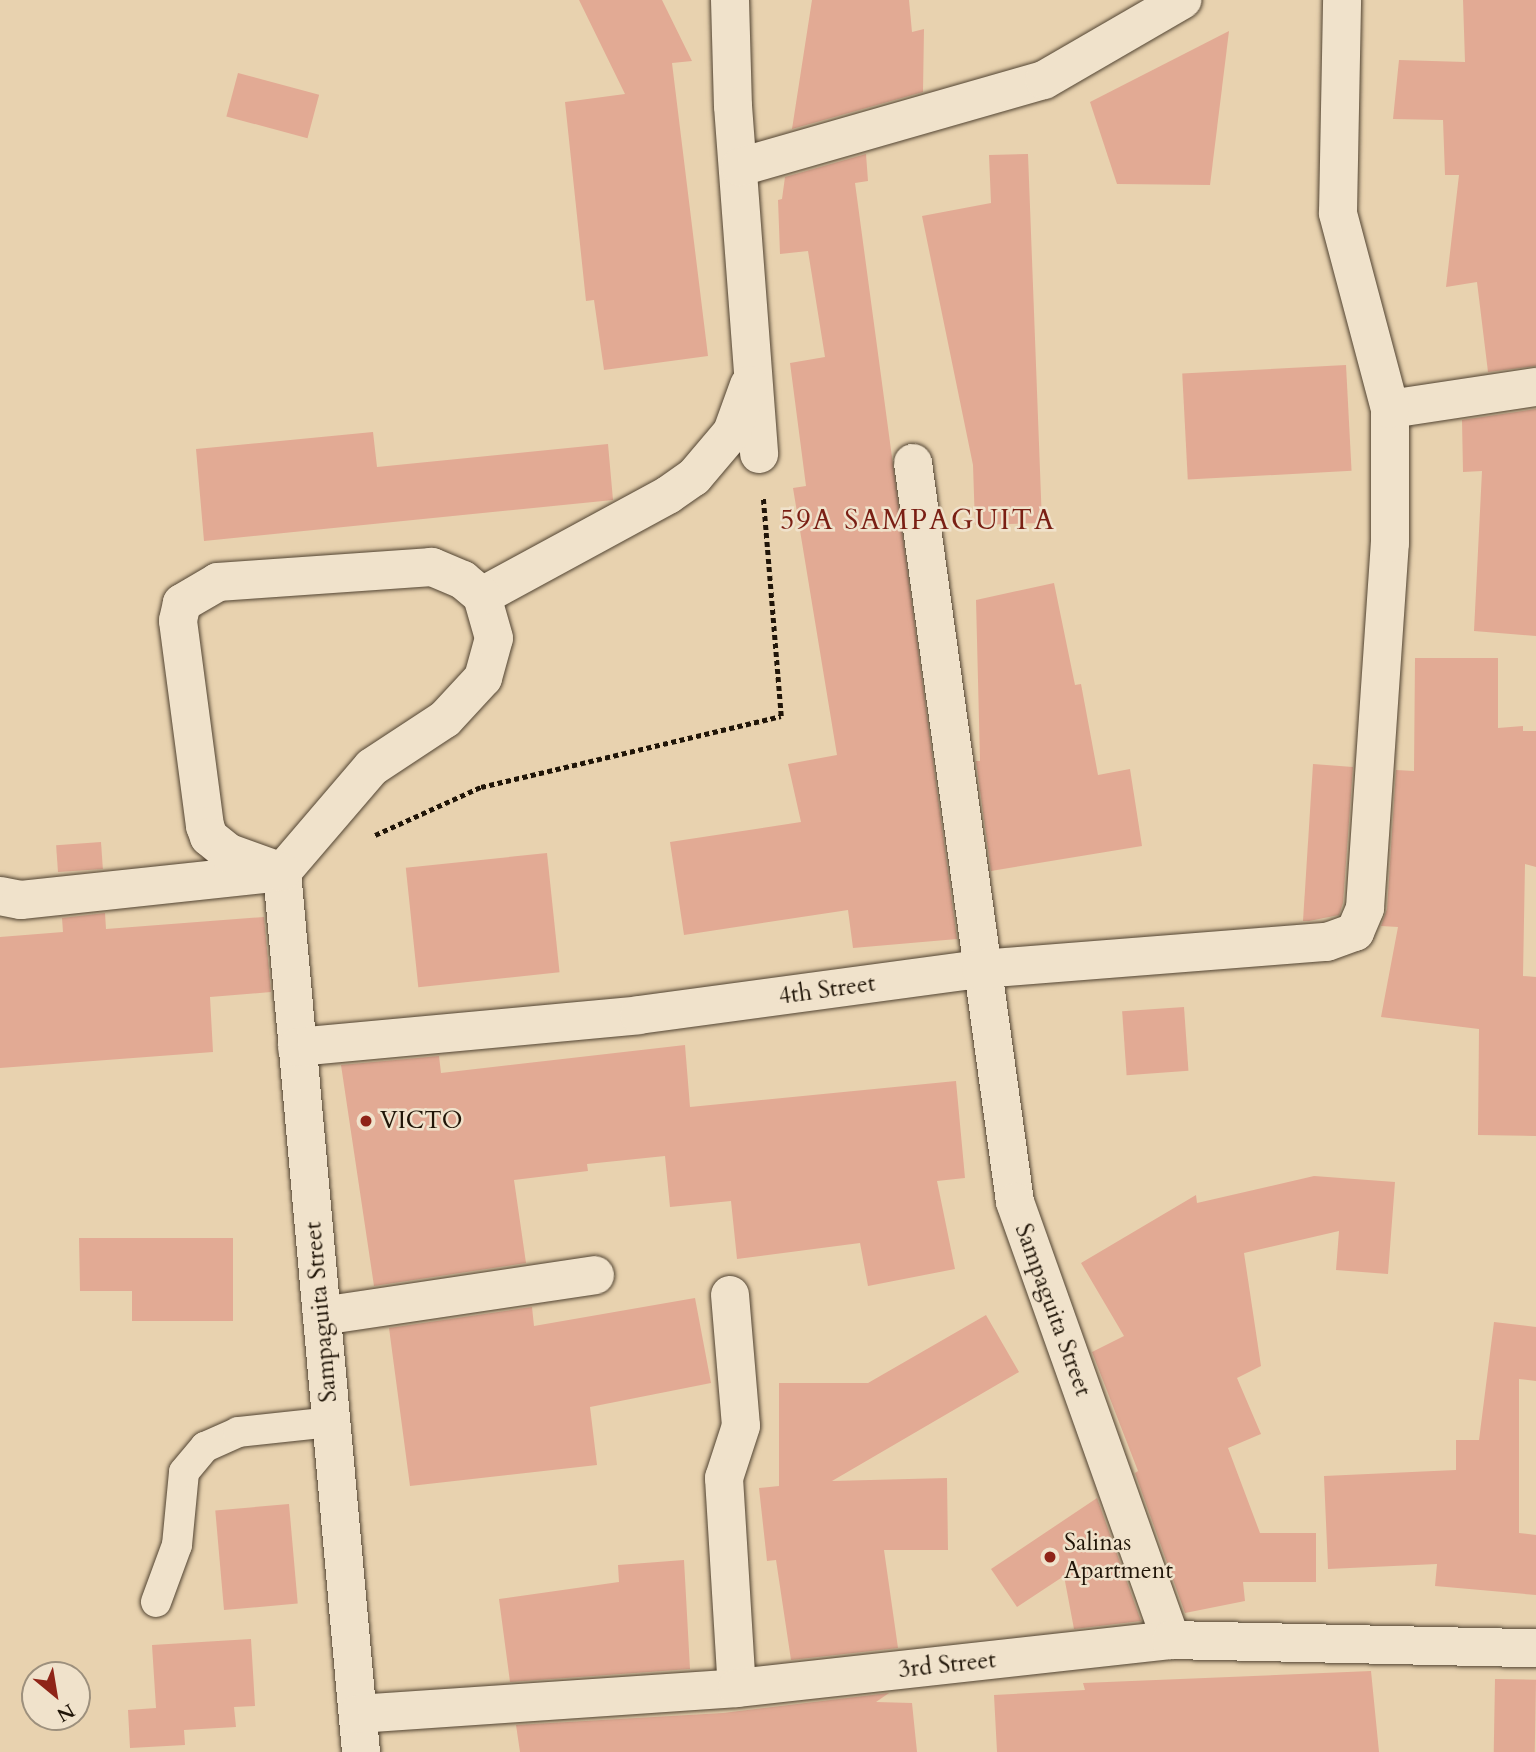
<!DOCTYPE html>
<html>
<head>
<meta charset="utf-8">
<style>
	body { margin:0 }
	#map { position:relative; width:1536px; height:1752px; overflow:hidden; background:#e8d2af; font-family:Cardo,serif }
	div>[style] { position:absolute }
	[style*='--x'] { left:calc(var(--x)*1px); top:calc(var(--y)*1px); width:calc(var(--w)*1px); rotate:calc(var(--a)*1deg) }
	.building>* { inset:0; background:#e2aa94; transform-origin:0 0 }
	.path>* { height:4.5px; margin-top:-2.25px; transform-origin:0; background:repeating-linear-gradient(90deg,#201508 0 5px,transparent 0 8.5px) }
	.roads { filter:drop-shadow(0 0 2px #524432) drop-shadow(0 0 2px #524432) }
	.service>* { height:30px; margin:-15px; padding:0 15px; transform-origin:15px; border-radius:15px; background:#f0e2cb }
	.minor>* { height:38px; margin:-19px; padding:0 19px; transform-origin:19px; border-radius:19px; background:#f0e2cb }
	.dots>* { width:19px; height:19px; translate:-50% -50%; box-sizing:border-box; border:4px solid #f0e2cb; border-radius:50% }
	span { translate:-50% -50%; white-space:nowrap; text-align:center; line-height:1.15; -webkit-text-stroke:5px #f0e2cb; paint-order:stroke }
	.street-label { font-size:24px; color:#201508 }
	.poi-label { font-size:24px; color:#201508 }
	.left { translate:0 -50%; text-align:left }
	.quarter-label { font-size:28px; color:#7a1f14; letter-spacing:2px }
	.north { position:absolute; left:21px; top:1661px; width:70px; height:70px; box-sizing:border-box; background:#f0e2cb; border:2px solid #9d907d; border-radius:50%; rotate:150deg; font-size:19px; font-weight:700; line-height:28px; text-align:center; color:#201508 }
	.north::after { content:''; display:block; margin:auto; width:24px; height:32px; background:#8f2418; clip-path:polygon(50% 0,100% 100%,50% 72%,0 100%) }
</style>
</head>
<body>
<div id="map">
	<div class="building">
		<i style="clip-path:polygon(579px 0,662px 0,692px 61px,672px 63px,708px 356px,604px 370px,594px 300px,586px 301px,565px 102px,625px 94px)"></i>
		<i style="clip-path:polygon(812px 0,909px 0,912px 32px,924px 29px,923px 92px,792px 129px)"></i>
		<i style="clip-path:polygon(1463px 0,1536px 0,1536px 366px,1488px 372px,1477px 282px,1446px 287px,1459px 175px,1445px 175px,1443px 120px,1393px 119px,1399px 60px,1465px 62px)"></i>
		<i style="clip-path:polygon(1229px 31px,1210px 185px,1117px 184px,1090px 102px)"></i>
		<i style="left:238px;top:73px;width:84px;height:45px;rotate:15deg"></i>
		<i style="clip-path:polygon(866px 154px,868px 181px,855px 183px,957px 939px,853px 948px,848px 910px,684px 935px,670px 842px,801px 822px,788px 764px,837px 755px,793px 488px,806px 486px,790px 363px,825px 357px,808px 251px,780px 254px,778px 200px,782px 199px,785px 177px)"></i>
		<i style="clip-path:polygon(1028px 154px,1042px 523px,975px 525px,973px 465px,922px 216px,991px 203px,989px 155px)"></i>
		<i style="left:1346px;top:365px;width:106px;height:164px;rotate:87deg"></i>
		<i style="clip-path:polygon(1536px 409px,1536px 636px,1474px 631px,1482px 471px,1463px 472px,1462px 420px)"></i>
		<i style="clip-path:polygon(373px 432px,377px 467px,608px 444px,613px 500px,204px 541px,196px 449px)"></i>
		<i style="clip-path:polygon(1054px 583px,1075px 685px,1081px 684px,1098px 775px,1130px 769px,1142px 846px,991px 871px,976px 761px,980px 761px,976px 600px)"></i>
		<i style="clip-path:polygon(1415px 658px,1498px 658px,1498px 728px,1523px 726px,1523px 731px,1536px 731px,1536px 867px,1525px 864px,1523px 976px,1536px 977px,1536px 1136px,1478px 1135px,1479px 1029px,1381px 1017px,1398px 927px,1381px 926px,1387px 909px,1396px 770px,1414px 771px)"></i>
		<i style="clip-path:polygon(1313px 764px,1353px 767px,1343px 903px,1339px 915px,1309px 921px,1303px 921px)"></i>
		<i style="left:101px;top:842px;width:27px;height:45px;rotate:86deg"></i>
		<i style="left:547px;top:853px;width:120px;height:142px;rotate:84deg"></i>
		<i style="clip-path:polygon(105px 913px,106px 929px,264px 917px,271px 992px,210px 997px,213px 1052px,0 1068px,0 937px,63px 932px,62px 918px)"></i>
		<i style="left:1184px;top:1007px;width:64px;height:62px;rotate:86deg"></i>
		<i style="clip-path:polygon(685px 1045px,690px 1107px,956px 1081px,965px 1178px,937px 1181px,955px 1269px,868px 1286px,860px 1243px,737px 1259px,731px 1201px,670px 1207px,665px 1156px,587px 1164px,588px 1171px,514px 1180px,526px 1263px,374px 1286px,341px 1065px,439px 1056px,441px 1073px)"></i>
		<i style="clip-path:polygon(1314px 1176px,1395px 1182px,1388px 1274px,1336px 1270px,1339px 1231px,1244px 1253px,1261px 1366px,1237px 1378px,1261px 1434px,1228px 1448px,1260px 1533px,1316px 1533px,1316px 1582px,1243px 1582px,1245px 1601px,1185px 1613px,1135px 1473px,1138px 1471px,1092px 1352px,1124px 1336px,1081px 1263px,1196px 1195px,1197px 1203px)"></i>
		<i style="clip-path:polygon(79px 1238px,233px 1238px,233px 1321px,132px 1321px,132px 1291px,80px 1291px)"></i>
		<i style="clip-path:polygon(695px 1298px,711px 1383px,590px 1407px,597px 1465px,410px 1486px,389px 1328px,532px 1307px,534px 1326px)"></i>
		<i style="clip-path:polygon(986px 1315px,1019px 1372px,832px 1481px,947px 1478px,948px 1550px,884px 1550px,898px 1648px,791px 1660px,776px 1560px,767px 1561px,759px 1488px,779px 1486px,779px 1383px,868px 1383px)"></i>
		<i style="clip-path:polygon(1494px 1322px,1536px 1327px,1536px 1381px,1519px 1379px,1519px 1533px,1536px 1535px,1536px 1595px,1435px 1586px,1437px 1564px,1328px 1569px,1324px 1476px,1456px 1470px,1456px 1440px,1479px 1440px)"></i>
		<i style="clip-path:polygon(1097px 1498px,1141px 1621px,1074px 1629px,1064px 1576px,1017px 1607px,991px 1569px)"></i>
		<i style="left:289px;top:1504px;width:100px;height:74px;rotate:85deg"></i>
		<i style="clip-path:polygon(684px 1560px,690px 1669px,510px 1682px,499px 1599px,619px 1582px,618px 1565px)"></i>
		<i style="clip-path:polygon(251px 1639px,255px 1706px,234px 1707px,236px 1727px,184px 1730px,185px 1745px,130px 1748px,128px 1710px,156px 1708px,152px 1645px)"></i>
		<i style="clip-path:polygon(1371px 1671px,1379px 1752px,997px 1752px,994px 1695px,1085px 1690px,1083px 1683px)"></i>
		<i style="left:1495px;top:1679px;width:41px;height:73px;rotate:1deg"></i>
		<i style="clip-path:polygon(889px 1693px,876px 1702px,912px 1703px,917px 1752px,520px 1752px,516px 1725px,723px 1713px)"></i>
	</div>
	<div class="path">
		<i style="--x:375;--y:835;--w:116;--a:-24.4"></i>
		<i style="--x:481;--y:787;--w:308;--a:-13.3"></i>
		<i style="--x:781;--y:716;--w:220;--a:-94.7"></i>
	</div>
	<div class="roads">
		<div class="service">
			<i style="--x:156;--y:1602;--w:61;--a:-69.8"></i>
			<i style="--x:177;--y:1545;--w:73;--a:-84.5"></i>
			<i style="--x:184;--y:1472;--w:33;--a:-50"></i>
			<i style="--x:205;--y:1447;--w:36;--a:-24"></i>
			<i style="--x:238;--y:1432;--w:94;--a:-6.1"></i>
		</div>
		<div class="minor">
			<i style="--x:730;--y:0;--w:106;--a:88.4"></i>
			<i style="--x:733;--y:106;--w:349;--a:85.7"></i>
			<i style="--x:740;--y:167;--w:316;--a:-16"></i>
			<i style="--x:1044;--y:80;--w:160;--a:-30.1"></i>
			<i style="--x:1390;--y:409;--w:148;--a:-8.6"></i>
			<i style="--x:913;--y:463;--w:746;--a:82.14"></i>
			<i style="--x:1015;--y:1202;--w:465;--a:70.4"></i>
			<i style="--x:482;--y:596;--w:212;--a:-28.5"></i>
			<i style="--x:668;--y:495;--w:32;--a:-35"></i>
			<i style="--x:694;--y:477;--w:59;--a:-49.8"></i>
			<i style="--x:732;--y:432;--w:50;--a:-70.1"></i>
			<i style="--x:282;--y:872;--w:884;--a:84.87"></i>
			<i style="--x:0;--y:896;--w:21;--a:11"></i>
			<i style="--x:21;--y:900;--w:262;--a:-6.1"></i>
			<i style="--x:282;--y:872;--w:138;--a:-49.4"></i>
			<i style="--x:372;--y:767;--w:87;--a:-33.3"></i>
			<i style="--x:445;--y:719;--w:56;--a:-47.2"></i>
			<i style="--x:483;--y:678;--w:41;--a:-74.6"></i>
			<i style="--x:494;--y:638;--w:44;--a:-105.9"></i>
			<i style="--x:482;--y:596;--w:25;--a:-140"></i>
			<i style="--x:463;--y:580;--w:34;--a:-157"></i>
			<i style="--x:432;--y:567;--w:215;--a:176"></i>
			<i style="--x:218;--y:582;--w:42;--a:149.7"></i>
			<i style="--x:182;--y:603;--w:18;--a:103"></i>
			<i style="--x:178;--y:621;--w:207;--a:82.5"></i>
			<i style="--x:205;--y:826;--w:12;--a:70"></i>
			<i style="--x:209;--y:837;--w:26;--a:39"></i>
			<i style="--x:229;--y:853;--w:56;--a:19.7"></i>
			<i style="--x:297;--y:1047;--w:343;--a:-5.3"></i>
			<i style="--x:639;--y:1015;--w:345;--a:-7.7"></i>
			<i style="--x:981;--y:969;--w:347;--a:-4.5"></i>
			<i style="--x:1327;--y:942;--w:30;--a:-20"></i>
			<i style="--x:1355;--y:932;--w:26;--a:-67"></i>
			<i style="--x:1365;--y:908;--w:366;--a:-86.1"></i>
			<i style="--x:1390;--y:543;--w:134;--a:-90"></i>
			<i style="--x:1390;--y:409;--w:203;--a:-104.9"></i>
			<i style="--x:1338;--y:213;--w:213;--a:-88.9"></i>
			<i style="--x:730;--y:1295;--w:131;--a:85.2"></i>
			<i style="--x:741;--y:1426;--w:55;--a:108.1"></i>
			<i style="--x:724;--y:1478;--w:210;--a:86.5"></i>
			<i style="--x:322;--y:1316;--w:276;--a:-8.5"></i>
			<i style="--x:358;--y:1714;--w:380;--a:-3.9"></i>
			<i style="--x:737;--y:1688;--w:437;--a:-6.3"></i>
			<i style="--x:1171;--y:1640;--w:365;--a:1.3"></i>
		</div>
	</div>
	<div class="dots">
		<i style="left:366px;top:1121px;background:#8f2418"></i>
		<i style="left:1050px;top:1557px;background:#8f2418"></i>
	</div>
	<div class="street-label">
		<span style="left:827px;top:990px;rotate:-8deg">4th Street</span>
		<span style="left:1053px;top:1310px;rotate:70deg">Sampaguita Street</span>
		<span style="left:321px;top:1312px;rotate:-95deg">Sampaguita Street</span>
		<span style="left:947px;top:1665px;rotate:-6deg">3rd Street</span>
	</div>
	<div class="poi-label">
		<span class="left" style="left:380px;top:1121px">VICTO</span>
		<span class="left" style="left:1064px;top:1557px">Salinas<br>Apartment</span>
	</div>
	<div class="quarter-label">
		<span style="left:918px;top:520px">59A SAMPAGUITA</span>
	</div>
	<div class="north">N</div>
</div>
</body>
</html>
